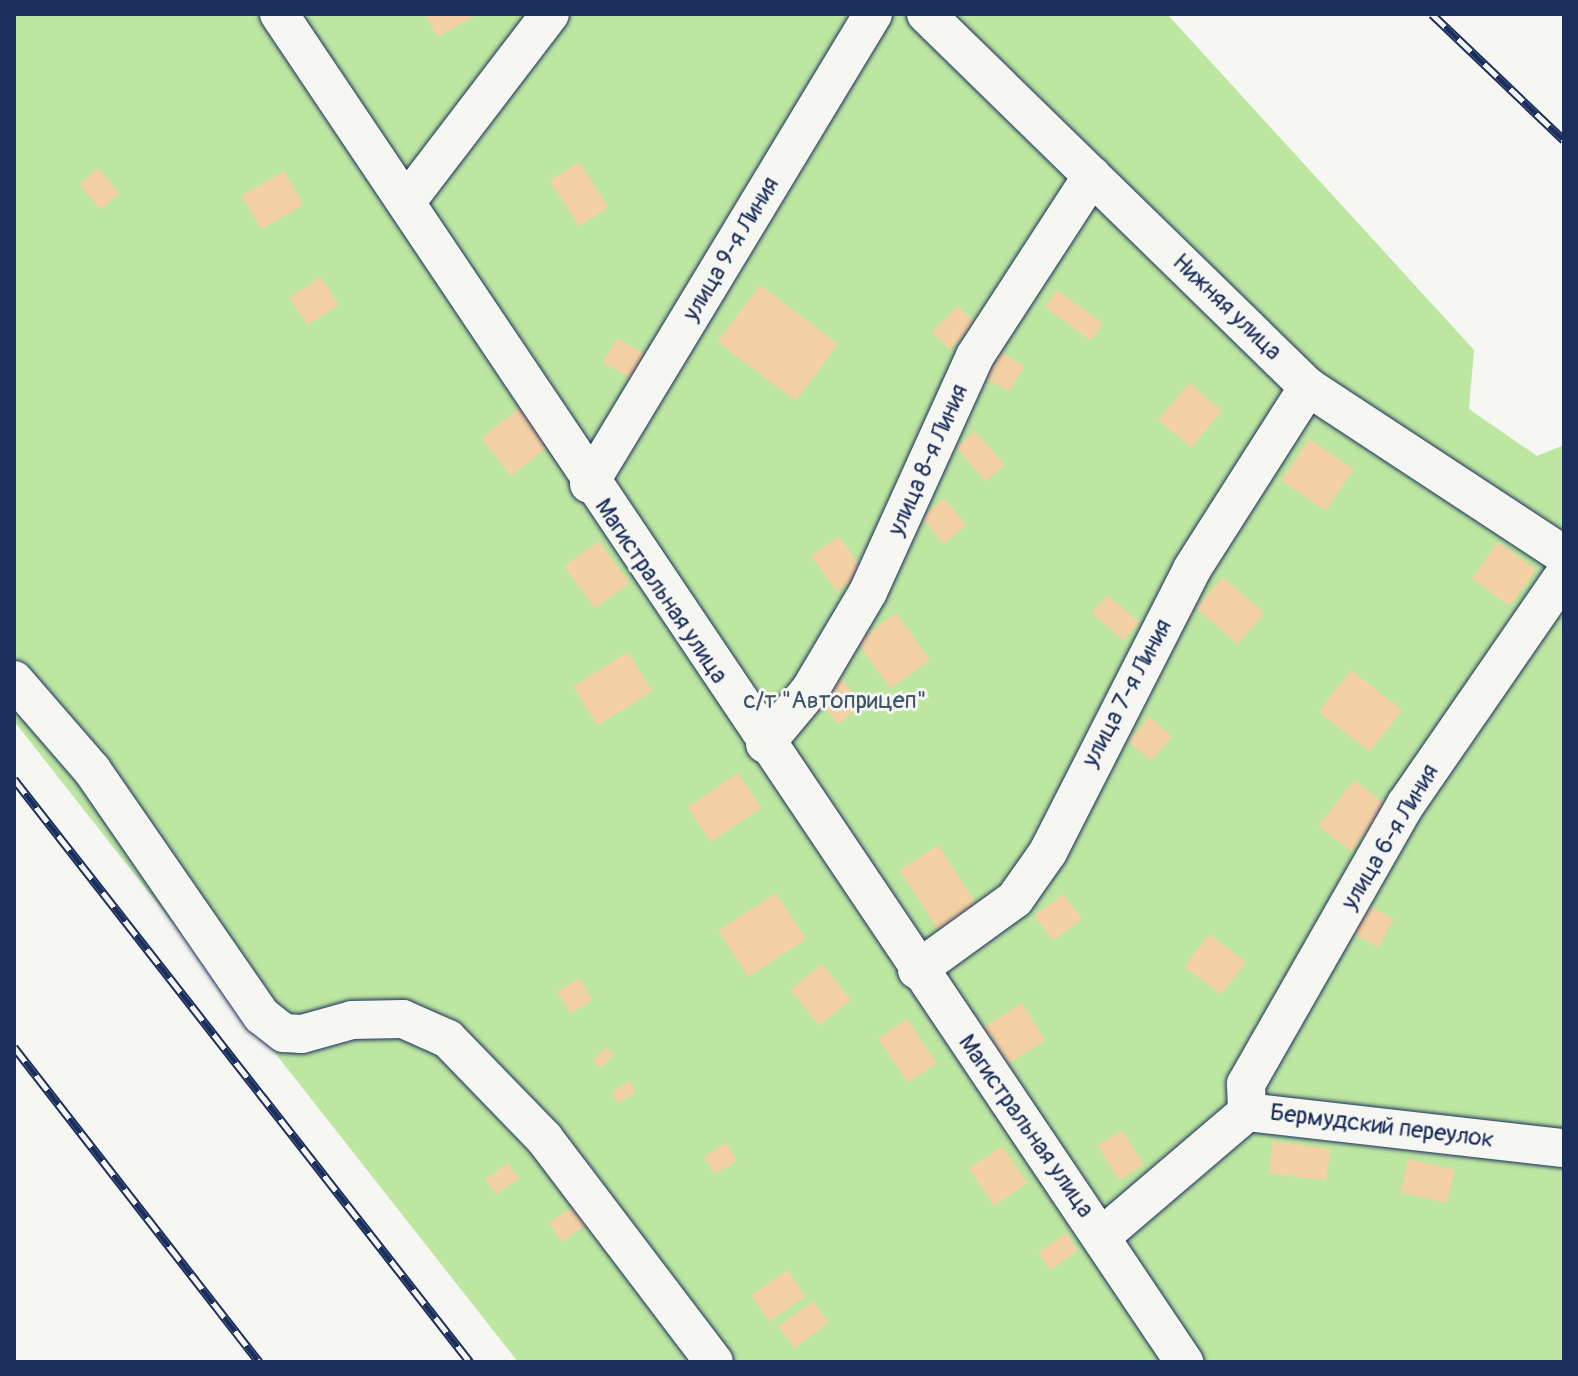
<!DOCTYPE html>
<html>
<head>
<meta charset="utf-8">
<style>
	body { margin:0 }
	#map { position:relative; width:1578px; height:1376px; overflow:hidden; background:#f6f6f2; font-family:Pangolin,sans-serif }
	div>[style] { position:absolute }
	[style*='--x'] { left:calc(var(--x)*1px); top:calc(var(--y)*1px); width:calc(var(--w)*1px); rotate:calc(var(--a)*1deg) }
	.green>* { inset:0; background:#bde6a1 }
	.building>* { inset:0; background:#f3d1a4; transform-origin:0 0 }
	.roads { filter:drop-shadow(0 0 2px #1b2f5e) drop-shadow(0 0 2px #1b2f5e) }
	.minor>* { height:38px; margin:-19px; padding:0 19px; transform-origin:19px; border-radius:19px; background:#f6f6f2 }
	.rail>* { height:9px; margin-top:-4.5px; transform-origin:0; background:repeating-linear-gradient(90deg,#f6f6f2 0 18px,#1b2f5e 0 36px); box-sizing:border-box; border-block:2px solid #1b2f5e }
	span { translate:-50% -50%; white-space:nowrap; text-align:center; line-height:1.15; -webkit-text-stroke:6px #f6f6f2; paint-order:stroke }
	.street-label { font-size:24px; color:#1b2f5e }
	.park-label { font-size:24px; color:#3b546b }
	.frame { position:absolute; inset:0; border:16px solid #1b2f5e; pointer-events:none }
</style>
</head>
<body>
<div id="map">
	<div class="green">
		<i style="clip-path:polygon(14px 14px,1167px 14px,1474px 350px,1469px 409px,1537px 456px,1564px 445px,1564px 1362px,518px 1362px,14px 721px)"></i>
	</div>
	<div class="building">
		<i style="clip-path:polygon(424px 14px,478px 14px,438px 37px)"></i>
		<i style="left:579px;top:162px;width:54px;height:35px;rotate:57deg"></i>
		<i style="left:98px;top:168px;width:33px;height:25px;rotate:49deg"></i>
		<i style="left:284px;top:171px;width:39px;height:49px;rotate:60deg"></i>
		<i style="left:321px;top:277px;width:33px;height:38px;rotate:57deg"></i>
		<i style="left:760px;top:285px;width:98px;height:71px;rotate:37deg"></i>
		<i style="left:1057px;top:290px;width:57px;height:21px;rotate:36deg"></i>
		<i style="left:958px;top:306px;width:25px;height:37px;rotate:45deg"></i>
		<i style="left:617px;top:338px;width:36px;height:28px;rotate:30deg"></i>
		<i style="left:1000px;top:352px;width:28px;height:30px;rotate:30deg"></i>
		<i style="left:1189px;top:383px;width:43px;height:48px;rotate:40deg"></i>
		<i style="left:526px;top:403px;width:48px;height:57px;rotate:52deg"></i>
		<i style="left:975px;top:431px;width:45px;height:25px;rotate:49deg"></i>
		<i style="left:1309px;top:439px;width:54px;height:50px;rotate:34deg"></i>
		<i style="left:944px;top:498px;width:35px;height:30px;rotate:50deg"></i>
		<i style="left:839px;top:536px;width:44px;height:34px;rotate:55deg"></i>
		<i style="left:599px;top:541px;width:52px;height:43px;rotate:54deg"></i>
		<i style="left:1498px;top:542px;width:47px;height:45px;rotate:36deg"></i>
		<i style="left:1223px;top:577px;width:55px;height:41px;rotate:41deg"></i>
		<i style="left:1107px;top:595px;width:42px;height:24px;rotate:40deg"></i>
		<i style="left:896px;top:613px;width:58px;height:49px;rotate:54deg"></i>
		<i style="left:628px;top:652px;width:46px;height:65px;rotate:58deg"></i>
		<i style="left:1351px;top:670px;width:65px;height:53px;rotate:38deg"></i>
		<i style="left:842px;top:679px;width:33px;height:31px;rotate:52deg"></i>
		<i style="left:1149px;top:717px;width:30px;height:32px;rotate:40deg"></i>
		<i style="left:738px;top:773px;width:42px;height:61px;rotate:56deg"></i>
		<i style="left:1354px;top:780px;width:42px;height:58px;rotate:38deg"></i>
		<i style="left:938px;top:845px;width:74px;height:46px;rotate:57deg"></i>
		<i style="left:776px;top:893px;width:55px;height:69px;rotate:57deg"></i>
		<i style="left:1063px;top:894px;width:31px;height:36px;rotate:53deg"></i>
		<i style="left:1367px;top:905px;width:30px;height:32px;rotate:28deg"></i>
		<i style="left:1209px;top:934px;width:46px;height:41px;rotate:37deg"></i>
		<i style="left:822px;top:964px;width:46px;height:41px;rotate:51deg"></i>
		<i style="left:579px;top:978px;width:26px;height:26px;rotate:58deg"></i>
		<i style="left:1022px;top:1003px;width:44px;height:46px;rotate:58deg"></i>
		<i style="left:907px;top:1019px;width:53px;height:35px;rotate:56deg"></i>
		<i style="left:606px;top:1047px;width:11px;height:19px;rotate:45deg"></i>
		<i style="left:629px;top:1081px;width:13px;height:21px;rotate:58deg"></i>
		<i style="left:1122px;top:1130px;width:41px;height:29px;rotate:58deg"></i>
		<i style="left:1273px;top:1141px;width:58px;height:32px;rotate:8deg"></i>
		<i style="left:726px;top:1143px;width:21px;height:26px;rotate:59deg"></i>
		<i style="left:1002px;top:1146px;width:45px;height:40px;rotate:56deg"></i>
		<i style="left:1408px;top:1159px;width:48px;height:34px;rotate:13deg"></i>
		<i style="left:508px;top:1163px;width:19px;height:28px;rotate:55deg"></i>
		<i style="left:578px;top:1203px;width:23px;height:35px;rotate:56deg"></i>
		<i style="left:1066px;top:1233px;width:21px;height:34px;rotate:55deg"></i>
		<i style="left:787px;top:1270px;width:32px;height:44px;rotate:55deg"></i>
		<i style="left:813px;top:1301px;width:27px;height:43px;rotate:54deg"></i>
	</div>
	<div class="roads">
		<div class="minor">
			<i style="--x:279;--y:14;--w:1624;--a:56.12"></i>
			<i style="--x:926;--y:14;--w:534;--a:44.32"></i>
			<i style="--x:1308;--y:387;--w:306;--a:33.3"></i>
			<i style="--x:407;--y:201;--w:235;--a:-52.6"></i>
			<i style="--x:589;--y:484;--w:549;--a:-58.86"></i>
			<i style="--x:14;--y:680;--w:119;--a:49.1"></i>
			<i style="--x:92;--y:770;--w:299;--a:55.4"></i>
			<i style="--x:262;--y:1016;--w:28;--a:38"></i>
			<i style="--x:284;--y:1033;--w:18;--a:3"></i>
			<i style="--x:302;--y:1034;--w:52;--a:-15.6"></i>
			<i style="--x:352;--y:1020;--w:51;--a:-1.1"></i>
			<i style="--x:403;--y:1019;--w:49;--a:24"></i>
			<i style="--x:448;--y:1039;--w:138;--a:45.9"></i>
			<i style="--x:544;--y:1138;--w:281;--a:52.8"></i>
			<i style="--x:765;--y:744;--w:70;--a:-50.2"></i>
			<i style="--x:810;--y:690;--w:114;--a:-59.4"></i>
			<i style="--x:868;--y:592;--w:259;--a:-65.6"></i>
			<i style="--x:975;--y:356;--w:215;--a:-57"></i>
			<i style="--x:917;--y:970;--w:121;--a:-35.9"></i>
			<i style="--x:1015;--y:899;--w:57;--a:-54.9"></i>
			<i style="--x:1048;--y:852;--w:318;--a:-63"></i>
			<i style="--x:1192;--y:569;--w:216;--a:-57.5"></i>
			<i style="--x:1247;--y:1112;--w:28;--a:-92"></i>
			<i style="--x:1246;--y:1084;--w:322;--a:-60.3"></i>
			<i style="--x:1406;--y:804;--w:278;--a:-55.4"></i>
			<i style="--x:1102;--y:1236;--w:191;--a:-40.5"></i>
			<i style="--x:1247;--y:1112;--w:319;--a:6.5"></i>
		</div>
	</div>
	<div class="rail">
		<i style="--x:1432;--y:14;--w:182;--a:43.7"></i>
		<i style="--x:14;--y:779;--w:740;--a:51.97"></i>
		<i style="--x:14;--y:1047;--w:399;--a:52.1"></i>
	</div>
	<div class="street-label">
		<span style="left:731px;top:249px;rotate:-59deg">улица 9-я Линия</span>
		<span style="left:1227px;top:307px;rotate:44deg">Нижняя улица</span>
		<span style="left:928px;top:460px;rotate:-66deg">улица 8-я Линия</span>
		<span style="left:661px;top:591px;rotate:56deg">Магистральная улица</span>
		<span style="left:1127px;top:693px;rotate:-62deg">улица 7-я Линия</span>
		<span style="left:1390px;top:837px;rotate:-59deg">улица 6-я Линия</span>
		<span style="left:1026px;top:1126px;rotate:55deg">Магистральная улица</span>
		<span style="left:1382px;top:1126px;rotate:7deg">Бермудский переулок</span>
	</div>
	<div class="park-label">
		<span style="left:835px;top:701px">с/т "Автоприцеп"</span>
	</div>
	<div class="frame"></div>
</div>
</body>
</html>
